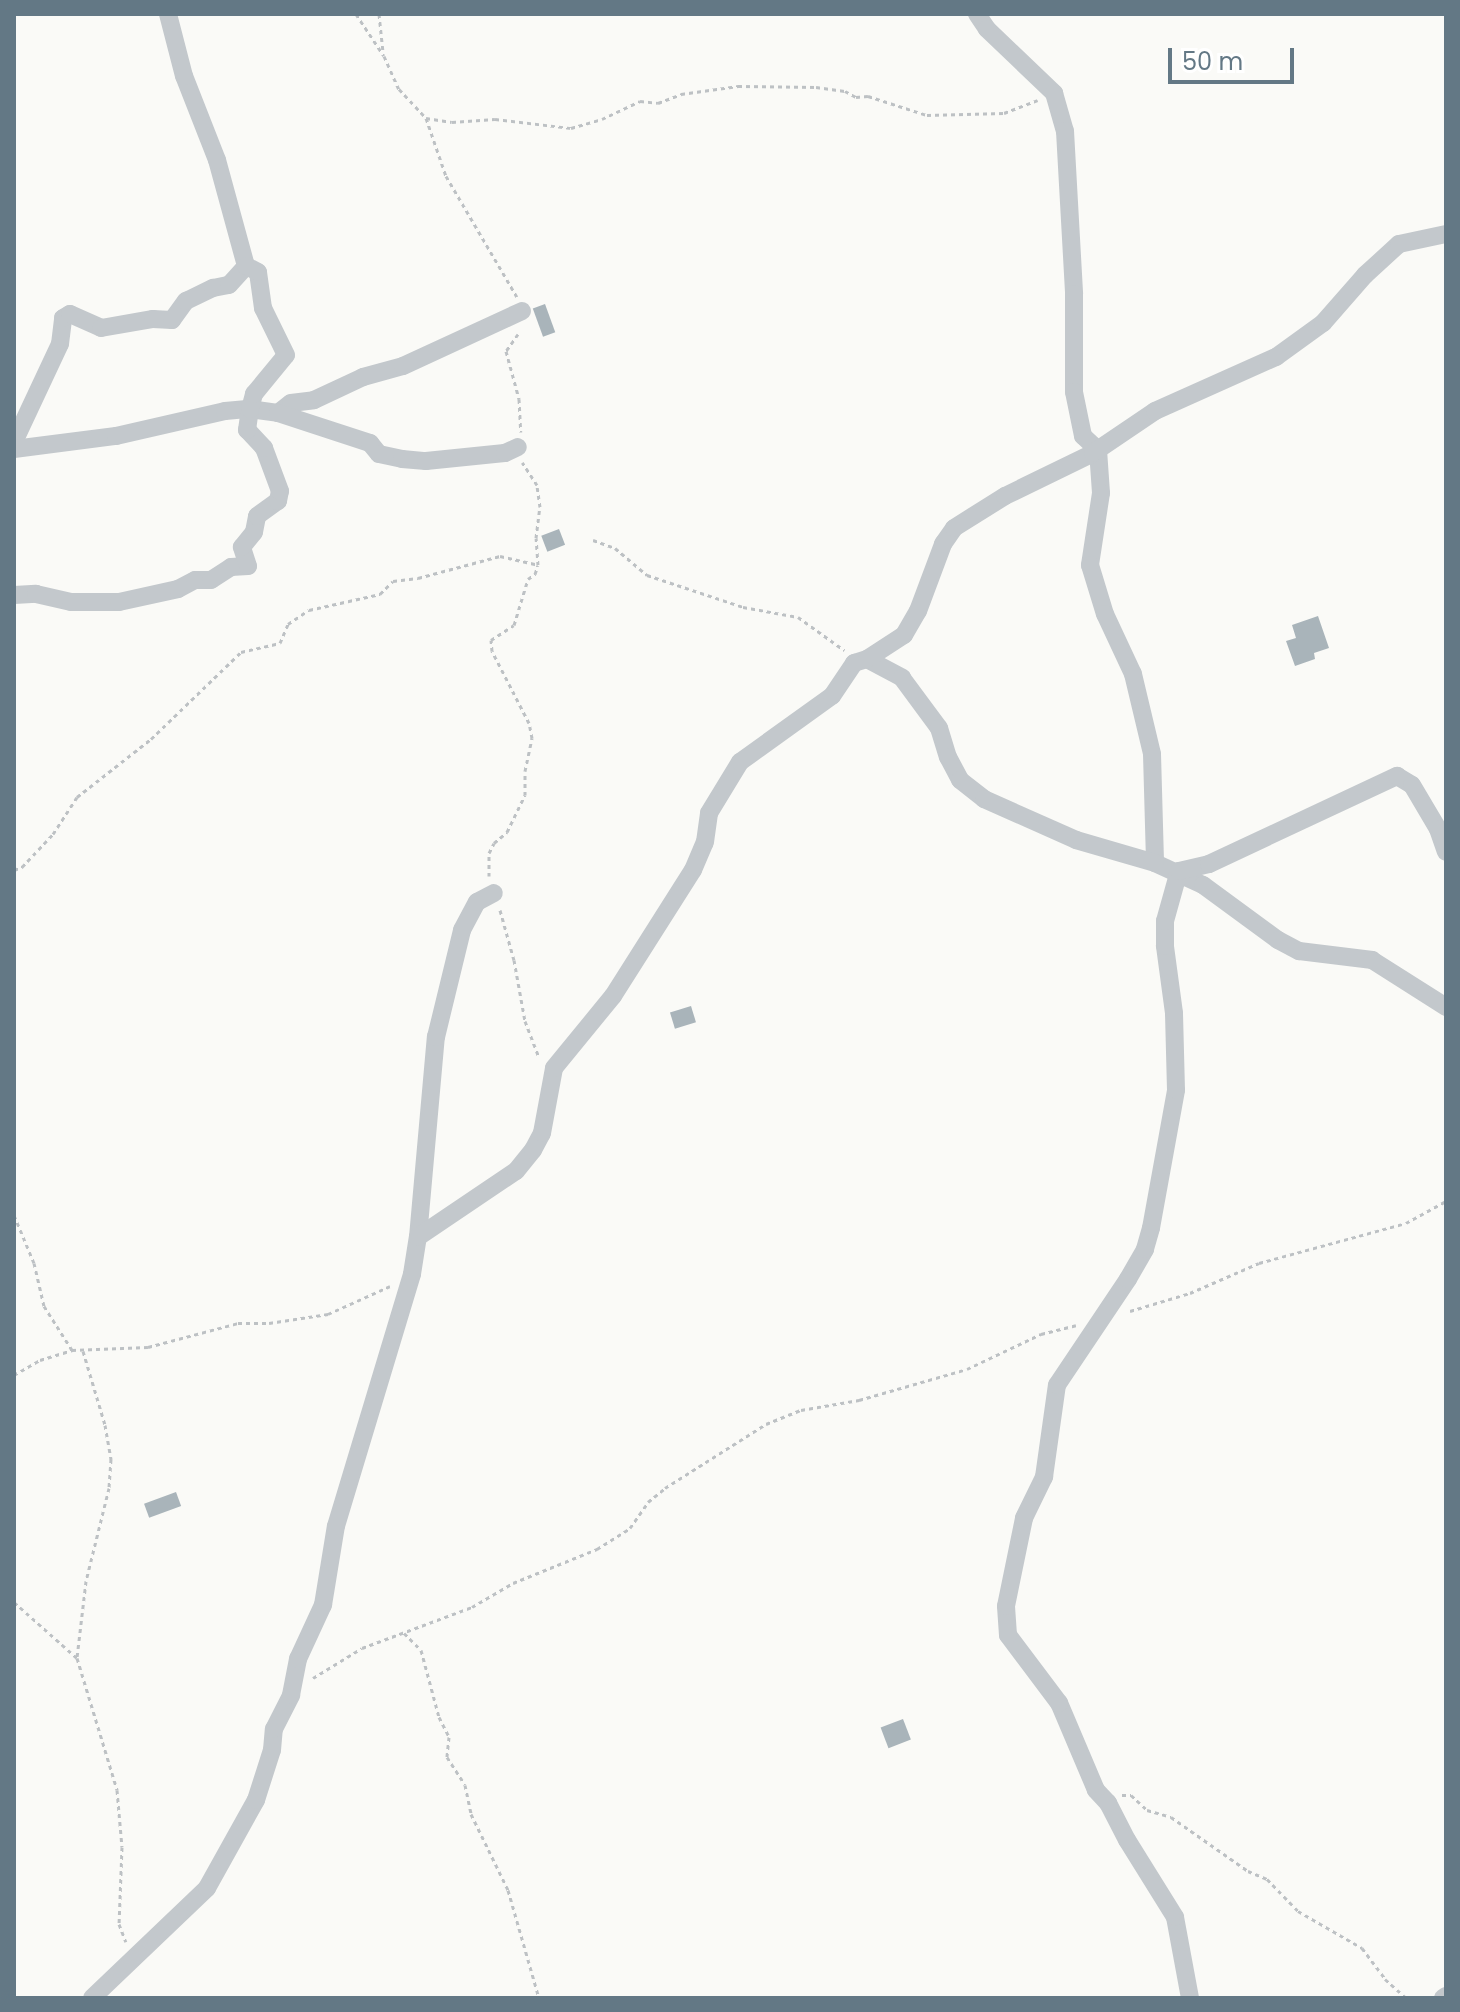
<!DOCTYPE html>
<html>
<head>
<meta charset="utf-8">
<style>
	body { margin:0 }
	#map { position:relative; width:1460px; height:2012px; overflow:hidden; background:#fafaf7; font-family:Poppins,sans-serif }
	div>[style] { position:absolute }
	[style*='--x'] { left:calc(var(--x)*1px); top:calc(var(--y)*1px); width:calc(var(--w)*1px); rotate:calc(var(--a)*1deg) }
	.building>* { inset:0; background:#a9b4ba; transform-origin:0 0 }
	.path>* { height:3px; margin-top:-1.5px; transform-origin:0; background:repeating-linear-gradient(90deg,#bdc1c4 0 4px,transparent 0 8px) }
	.street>* { height:18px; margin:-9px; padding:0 9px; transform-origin:9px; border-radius:9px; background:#c3c8cc }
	span { translate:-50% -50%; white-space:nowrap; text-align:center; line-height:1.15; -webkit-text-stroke:8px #fff; paint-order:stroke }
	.frame { position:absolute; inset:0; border:16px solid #637885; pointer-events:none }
	.scale { position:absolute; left:1168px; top:48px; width:126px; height:36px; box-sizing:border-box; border:4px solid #637885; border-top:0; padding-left:10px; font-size:24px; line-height:28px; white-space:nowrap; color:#637885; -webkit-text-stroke:6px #fff; paint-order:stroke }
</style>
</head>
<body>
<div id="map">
	<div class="building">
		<i style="left:545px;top:304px;width:30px;height:13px;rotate:70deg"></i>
		<i style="left:559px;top:529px;width:17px;height:19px;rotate:69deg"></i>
		<i style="clip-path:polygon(1318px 616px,1329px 648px,1314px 653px,1315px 659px,1295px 666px,1286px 641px,1296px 638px,1292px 625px)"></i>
		<i style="left:691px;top:1006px;width:17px;height:22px;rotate:73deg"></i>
		<i style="left:176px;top:1492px;width:15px;height:34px;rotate:70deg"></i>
		<i style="left:903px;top:1719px;width:22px;height:24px;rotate:69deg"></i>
	</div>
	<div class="path">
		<i style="--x:356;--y:14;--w:50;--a:56.3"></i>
		<i style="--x:384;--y:56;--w:36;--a:66"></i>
		<i style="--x:399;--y:89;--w:40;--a:47"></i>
		<i style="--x:426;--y:118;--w:61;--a:71"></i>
		<i style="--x:446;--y:176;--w:140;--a:59.6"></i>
		<i style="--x:379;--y:14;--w:38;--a:84"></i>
		<i style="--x:426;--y:118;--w:26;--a:9"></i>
		<i style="--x:452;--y:122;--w:43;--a:-4"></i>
		<i style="--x:495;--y:119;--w:77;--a:6.8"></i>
		<i style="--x:571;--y:128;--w:32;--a:-16"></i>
		<i style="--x:602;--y:119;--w:42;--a:-25.3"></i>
		<i style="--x:640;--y:101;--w:18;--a:6"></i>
		<i style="--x:658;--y:103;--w:25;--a:-21"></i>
		<i style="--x:681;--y:94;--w:58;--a:-8"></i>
		<i style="--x:738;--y:86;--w:78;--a:0.7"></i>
		<i style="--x:816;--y:87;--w:29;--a:8"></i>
		<i style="--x:845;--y:91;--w:13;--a:29"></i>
		<i style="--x:856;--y:97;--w:12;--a:-5"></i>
		<i style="--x:868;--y:96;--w:62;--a:17.9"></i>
		<i style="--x:927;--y:115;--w:77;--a:-1.5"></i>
		<i style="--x:1004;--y:113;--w:36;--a:-21"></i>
		<i style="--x:518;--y:334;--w:21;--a:125"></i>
		<i style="--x:506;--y:351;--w:50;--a:74.8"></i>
		<i style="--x:519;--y:399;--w:33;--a:87"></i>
		<i style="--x:593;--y:540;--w:23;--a:20"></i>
		<i style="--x:615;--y:548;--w:42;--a:40.2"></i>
		<i style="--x:647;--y:575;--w:101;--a:18.4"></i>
		<i style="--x:743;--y:607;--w:56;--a:10.3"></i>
		<i style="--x:798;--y:617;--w:57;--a:35.7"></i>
		<i style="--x:14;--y:870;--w:9;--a:-21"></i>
		<i style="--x:22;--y:867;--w:45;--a:-46.8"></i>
		<i style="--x:53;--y:834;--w:44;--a:-57"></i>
		<i style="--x:77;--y:797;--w:94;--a:-38.1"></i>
		<i style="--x:151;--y:739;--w:125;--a:-44"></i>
		<i style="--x:241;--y:652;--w:40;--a:-13"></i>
		<i style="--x:280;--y:643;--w:21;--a:-67"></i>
		<i style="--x:288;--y:624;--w:25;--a:-34"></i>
		<i style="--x:309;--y:610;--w:73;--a:-12.7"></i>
		<i style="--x:380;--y:594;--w:18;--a:-45"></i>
		<i style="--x:393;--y:581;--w:25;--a:-7"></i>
		<i style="--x:418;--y:578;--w:85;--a:-15"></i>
		<i style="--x:500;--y:556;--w:39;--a:13"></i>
		<i style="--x:489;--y:876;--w:23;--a:-90"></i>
		<i style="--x:489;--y:853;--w:11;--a:-63"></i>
		<i style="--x:494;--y:843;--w:17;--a:-40"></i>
		<i style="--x:507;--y:832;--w:41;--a:-64.1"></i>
		<i style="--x:525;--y:795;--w:24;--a:-90"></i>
		<i style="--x:525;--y:771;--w:34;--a:-78"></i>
		<i style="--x:532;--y:738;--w:15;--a:-101"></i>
		<i style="--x:529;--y:723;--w:81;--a:-117.2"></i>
		<i style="--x:492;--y:651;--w:11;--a:-95"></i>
		<i style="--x:491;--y:640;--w:27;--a:-33"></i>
		<i style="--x:514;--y:625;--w:48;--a:-73.1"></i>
		<i style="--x:528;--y:579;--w:9;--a:-36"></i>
		<i style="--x:535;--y:574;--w:9;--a:-72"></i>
		<i style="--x:538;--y:565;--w:27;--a:-94"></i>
		<i style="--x:536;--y:538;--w:31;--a:-83"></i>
		<i style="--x:540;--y:507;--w:22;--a:-98"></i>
		<i style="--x:537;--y:485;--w:27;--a:-123"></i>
		<i style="--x:500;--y:910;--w:52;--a:74.4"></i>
		<i style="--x:514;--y:960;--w:62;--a:79.8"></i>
		<i style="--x:525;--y:1021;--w:39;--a:69"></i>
		<i style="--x:14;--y:1215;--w:52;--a:67.4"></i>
		<i style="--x:34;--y:1263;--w:44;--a:76.9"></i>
		<i style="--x:44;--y:1306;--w:52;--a:57.5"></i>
		<i style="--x:1130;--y:1311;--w:63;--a:-16.7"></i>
		<i style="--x:1190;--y:1293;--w:75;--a:-23.5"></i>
		<i style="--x:1259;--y:1263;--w:152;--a:-15.2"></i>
		<i style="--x:1406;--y:1223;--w:46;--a:-28.8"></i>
		<i style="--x:83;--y:1351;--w:77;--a:73.4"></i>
		<i style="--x:105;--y:1425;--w:35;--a:80"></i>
		<i style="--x:111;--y:1459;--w:29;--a:94"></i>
		<i style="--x:109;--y:1488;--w:96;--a:103.9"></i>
		<i style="--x:86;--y:1581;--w:78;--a:96.7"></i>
		<i style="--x:77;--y:1658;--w:138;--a:73.1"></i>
		<i style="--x:117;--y:1790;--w:57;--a:85"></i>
		<i style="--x:122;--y:1847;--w:77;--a:92.2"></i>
		<i style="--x:119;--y:1924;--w:19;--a:69"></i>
		<i style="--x:14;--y:1375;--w:30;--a:-30"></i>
		<i style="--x:40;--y:1360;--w:34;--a:-17"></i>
		<i style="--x:72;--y:1350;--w:76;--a:-2.3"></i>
		<i style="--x:148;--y:1347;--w:93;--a:-14.9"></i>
		<i style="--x:238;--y:1323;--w:31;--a:0"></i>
		<i style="--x:269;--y:1323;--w:60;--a:-8.7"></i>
		<i style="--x:328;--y:1314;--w:68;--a:-24.3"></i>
		<i style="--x:14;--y:1602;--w:84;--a:41.6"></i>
		<i style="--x:404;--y:1633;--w:24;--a:45"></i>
		<i style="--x:421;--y:1650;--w:69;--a:75"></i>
		<i style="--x:439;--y:1717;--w:22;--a:63"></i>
		<i style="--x:449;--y:1737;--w:20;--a:96"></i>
		<i style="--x:447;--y:1757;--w:33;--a:57"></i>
		<i style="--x:465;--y:1785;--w:30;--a:78"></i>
		<i style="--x:471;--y:1814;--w:85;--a:64"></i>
		<i style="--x:508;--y:1890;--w:112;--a:74"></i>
		<i style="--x:313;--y:1678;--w:57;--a:-31.5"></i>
		<i style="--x:362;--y:1648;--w:117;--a:-20.4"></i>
		<i style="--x:472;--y:1607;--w:48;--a:-30.3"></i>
		<i style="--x:513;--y:1583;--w:91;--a:-22"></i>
		<i style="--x:597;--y:1549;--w:39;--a:-32"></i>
		<i style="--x:630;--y:1528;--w:32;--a:-55"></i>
		<i style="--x:648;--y:1502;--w:22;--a:-39"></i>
		<i style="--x:665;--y:1488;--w:120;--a:-32.4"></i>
		<i style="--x:766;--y:1424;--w:38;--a:-22"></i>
		<i style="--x:801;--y:1410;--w:59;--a:-9.8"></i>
		<i style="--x:859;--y:1400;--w:112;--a:-16"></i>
		<i style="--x:967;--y:1369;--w:82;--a:-25.3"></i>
		<i style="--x:1041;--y:1334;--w:36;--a:-14"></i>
		<i style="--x:1122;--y:1795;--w:9;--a:0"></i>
		<i style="--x:1131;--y:1795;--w:22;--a:43"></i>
		<i style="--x:1147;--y:1810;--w:25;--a:16"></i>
		<i style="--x:1171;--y:1817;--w:94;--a:35"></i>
		<i style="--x:1248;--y:1871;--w:21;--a:23"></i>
		<i style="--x:1267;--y:1879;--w:45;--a:45.9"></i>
		<i style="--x:1298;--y:1911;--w:74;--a:30"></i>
		<i style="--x:1362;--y:1948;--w:39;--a:53"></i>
		<i style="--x:1385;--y:1979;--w:28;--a:42"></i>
	</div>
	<div class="street">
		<i style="--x:977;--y:14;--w:18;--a:56"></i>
		<i style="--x:987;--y:29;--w:93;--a:43.7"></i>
		<i style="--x:1054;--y:93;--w:40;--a:74"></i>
		<i style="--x:1065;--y:131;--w:163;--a:86.8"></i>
		<i style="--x:1074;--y:294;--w:98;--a:90"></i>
		<i style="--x:1074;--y:392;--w:45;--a:78.4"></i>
		<i style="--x:1083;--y:436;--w:21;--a:43"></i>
		<i style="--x:1098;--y:450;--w:43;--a:86"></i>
		<i style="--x:1101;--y:493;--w:73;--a:98.7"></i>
		<i style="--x:1090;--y:565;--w:51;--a:73"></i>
		<i style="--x:1105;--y:614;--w:66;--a:65"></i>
		<i style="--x:1133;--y:674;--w:82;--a:76.6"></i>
		<i style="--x:1152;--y:754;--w:109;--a:88.4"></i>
		<i style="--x:1155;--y:863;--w:53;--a:24.6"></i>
		<i style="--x:1203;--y:885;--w:93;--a:36.3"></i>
		<i style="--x:1278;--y:940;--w:24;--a:28"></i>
		<i style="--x:1299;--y:951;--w:74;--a:7"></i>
		<i style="--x:1372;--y:960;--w:88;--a:32.4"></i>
		<i style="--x:278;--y:413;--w:16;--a:-38"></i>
		<i style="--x:291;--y:403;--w:23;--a:-7"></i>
		<i style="--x:314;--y:400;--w:54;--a:-25.1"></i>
		<i style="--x:363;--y:377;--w:41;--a:-15.4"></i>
		<i style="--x:403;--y:366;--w:131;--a:-24.8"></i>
		<i style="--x:14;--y:442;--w:108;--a:-64.9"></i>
		<i style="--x:60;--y:344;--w:26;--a:-83"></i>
		<i style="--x:63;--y:318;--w:8;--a:-30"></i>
		<i style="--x:70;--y:314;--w:34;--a:24"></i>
		<i style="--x:101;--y:328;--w:53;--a:-9.8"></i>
		<i style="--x:153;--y:319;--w:19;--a:3"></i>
		<i style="--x:172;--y:320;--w:24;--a:-54"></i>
		<i style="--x:186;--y:301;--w:30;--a:-26"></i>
		<i style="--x:213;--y:288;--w:16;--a:-11"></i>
		<i style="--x:229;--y:285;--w:25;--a:-48"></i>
		<i style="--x:246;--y:266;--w:110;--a:-105.3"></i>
		<i style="--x:217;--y:160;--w:90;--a:-111.4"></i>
		<i style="--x:184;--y:76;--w:64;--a:-104.5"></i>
		<i style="--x:14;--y:449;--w:103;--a:-7.3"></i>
		<i style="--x:116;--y:436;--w:112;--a:-12.9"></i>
		<i style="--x:225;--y:411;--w:25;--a:-5"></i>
		<i style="--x:250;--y:409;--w:28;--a:8"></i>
		<i style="--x:278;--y:413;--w:97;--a:18.1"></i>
		<i style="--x:370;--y:443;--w:14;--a:51"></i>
		<i style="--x:379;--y:454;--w:24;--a:12"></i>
		<i style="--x:402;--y:459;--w:24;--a:5"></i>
		<i style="--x:426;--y:461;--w:79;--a:-5.8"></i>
		<i style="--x:505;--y:453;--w:14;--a:-25"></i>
		<i style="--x:14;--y:595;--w:22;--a:-3"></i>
		<i style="--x:36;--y:594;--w:36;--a:13"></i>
		<i style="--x:71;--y:602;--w:48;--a:0"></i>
		<i style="--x:119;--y:602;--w:60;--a:-12.4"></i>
		<i style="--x:178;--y:589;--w:19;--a:-28"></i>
		<i style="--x:195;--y:580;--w:16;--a:0"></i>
		<i style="--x:211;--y:580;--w:24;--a:-33"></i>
		<i style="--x:231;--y:567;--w:17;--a:-3"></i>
		<i style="--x:248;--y:566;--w:20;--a:-108"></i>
		<i style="--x:242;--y:547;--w:19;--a:-51"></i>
		<i style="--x:254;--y:532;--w:16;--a:-79"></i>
		<i style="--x:257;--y:516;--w:26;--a:-36"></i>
		<i style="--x:278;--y:501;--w:10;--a:-79"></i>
		<i style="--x:280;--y:491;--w:46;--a:-110.4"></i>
		<i style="--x:264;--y:448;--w:25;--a:-133"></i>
		<i style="--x:247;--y:430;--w:21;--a:-82"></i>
		<i style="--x:250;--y:409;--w:16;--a:-75"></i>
		<i style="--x:254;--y:394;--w:50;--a:-50.6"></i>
		<i style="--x:286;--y:355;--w:52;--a:-116.1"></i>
		<i style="--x:263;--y:308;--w:36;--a:-98"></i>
		<i style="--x:258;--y:272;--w:13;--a:-153"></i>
		<i style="--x:867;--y:659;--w:40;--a:28"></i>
		<i style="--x:902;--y:678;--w:62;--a:53.5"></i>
		<i style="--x:939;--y:728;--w:30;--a:73"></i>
		<i style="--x:948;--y:757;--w:26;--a:62"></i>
		<i style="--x:960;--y:780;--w:31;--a:38"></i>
		<i style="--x:984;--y:799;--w:101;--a:24"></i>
		<i style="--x:1076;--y:840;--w:82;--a:16.2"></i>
		<i style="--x:418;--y:1237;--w:201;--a:-84.9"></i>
		<i style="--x:436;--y:1037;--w:110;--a:-76.3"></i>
		<i style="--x:462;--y:930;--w:32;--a:-62"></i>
		<i style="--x:477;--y:902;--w:19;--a:-28"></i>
		<i style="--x:92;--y:1998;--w:159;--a:-43.7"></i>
		<i style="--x:207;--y:1888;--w:101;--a:-60.9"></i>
		<i style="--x:256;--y:1800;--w:52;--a:-72.3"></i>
		<i style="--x:272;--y:1750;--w:21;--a:-85"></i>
		<i style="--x:274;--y:1729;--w:38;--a:-63"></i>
		<i style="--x:291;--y:1695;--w:37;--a:-79"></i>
		<i style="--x:298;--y:1659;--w:60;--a:-65.2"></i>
		<i style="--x:323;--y:1605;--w:80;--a:-80.7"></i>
		<i style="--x:336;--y:1526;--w:263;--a:-73.2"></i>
		<i style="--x:412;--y:1274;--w:37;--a:-81"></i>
		<i style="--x:418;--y:1237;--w:118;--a:-34"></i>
		<i style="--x:516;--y:1171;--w:27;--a:-51"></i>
		<i style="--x:533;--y:1150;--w:19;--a:-62"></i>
		<i style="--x:542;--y:1133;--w:66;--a:-79.5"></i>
		<i style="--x:554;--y:1068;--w:93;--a:-50.7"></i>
		<i style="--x:613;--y:996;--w:149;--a:-57.6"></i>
		<i style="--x:693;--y:870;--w:30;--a:-67"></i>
		<i style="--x:705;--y:842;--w:29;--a:-82"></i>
		<i style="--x:709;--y:813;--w:60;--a:-58.7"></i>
		<i style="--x:740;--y:762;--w:113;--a:-35.7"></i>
		<i style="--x:832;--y:696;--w:40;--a:-56"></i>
		<i style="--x:854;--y:663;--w:14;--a:-17"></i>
		<i style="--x:867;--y:659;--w:44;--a:-33"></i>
		<i style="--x:904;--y:635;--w:28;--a:-60"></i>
		<i style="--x:918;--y:611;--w:72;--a:-69.5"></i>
		<i style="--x:943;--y:544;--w:19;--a:-55"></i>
		<i style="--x:954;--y:528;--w:60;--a:-32.1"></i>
		<i style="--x:1005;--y:496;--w:98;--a:-26"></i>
		<i style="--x:1093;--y:453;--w:75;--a:-34.1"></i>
		<i style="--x:1155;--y:411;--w:133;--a:-24.1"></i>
		<i style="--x:1276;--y:357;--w:58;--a:-35.9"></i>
		<i style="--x:1323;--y:323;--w:64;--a:-48.8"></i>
		<i style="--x:1365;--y:275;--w:46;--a:-42.4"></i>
		<i style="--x:1399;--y:244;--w:48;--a:-12"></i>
		<i style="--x:1190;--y:1998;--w:82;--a:-100.5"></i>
		<i style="--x:1175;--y:1917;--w:91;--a:-121.9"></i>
		<i style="--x:1127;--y:1840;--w:42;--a:-117.2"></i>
		<i style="--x:1108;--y:1803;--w:18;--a:-133"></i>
		<i style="--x:1096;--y:1790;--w:95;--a:-113"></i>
		<i style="--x:1059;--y:1703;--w:85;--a:-126.9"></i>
		<i style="--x:1008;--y:1635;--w:29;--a:-94"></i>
		<i style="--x:1006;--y:1606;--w:90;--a:-78.4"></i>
		<i style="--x:1024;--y:1518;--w:46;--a:-64"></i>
		<i style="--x:1044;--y:1477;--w:93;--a:-82"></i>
		<i style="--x:1057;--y:1385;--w:128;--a:-56.2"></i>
		<i style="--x:1128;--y:1279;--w:34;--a:-60"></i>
		<i style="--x:1145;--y:1249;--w:22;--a:-74"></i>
		<i style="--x:1151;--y:1228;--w:140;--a:-79.7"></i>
		<i style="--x:1176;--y:1090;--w:77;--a:-91.5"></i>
		<i style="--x:1174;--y:1013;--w:68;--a:-97.7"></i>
		<i style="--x:1165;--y:946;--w:25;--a:-90"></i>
		<i style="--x:1165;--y:921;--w:52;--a:-74.4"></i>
		<i style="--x:1179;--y:871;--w:31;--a:-13"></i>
		<i style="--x:1209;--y:864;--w:208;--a:-25.1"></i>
		<i style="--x:1397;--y:776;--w:17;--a:31"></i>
		<i style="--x:1412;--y:785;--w:51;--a:59.4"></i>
		<i style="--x:1438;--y:829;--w:24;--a:71"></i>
		<i style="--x:1443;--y:1998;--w:4;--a:-34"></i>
	</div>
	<div class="frame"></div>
	<div class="scale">50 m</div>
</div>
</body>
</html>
